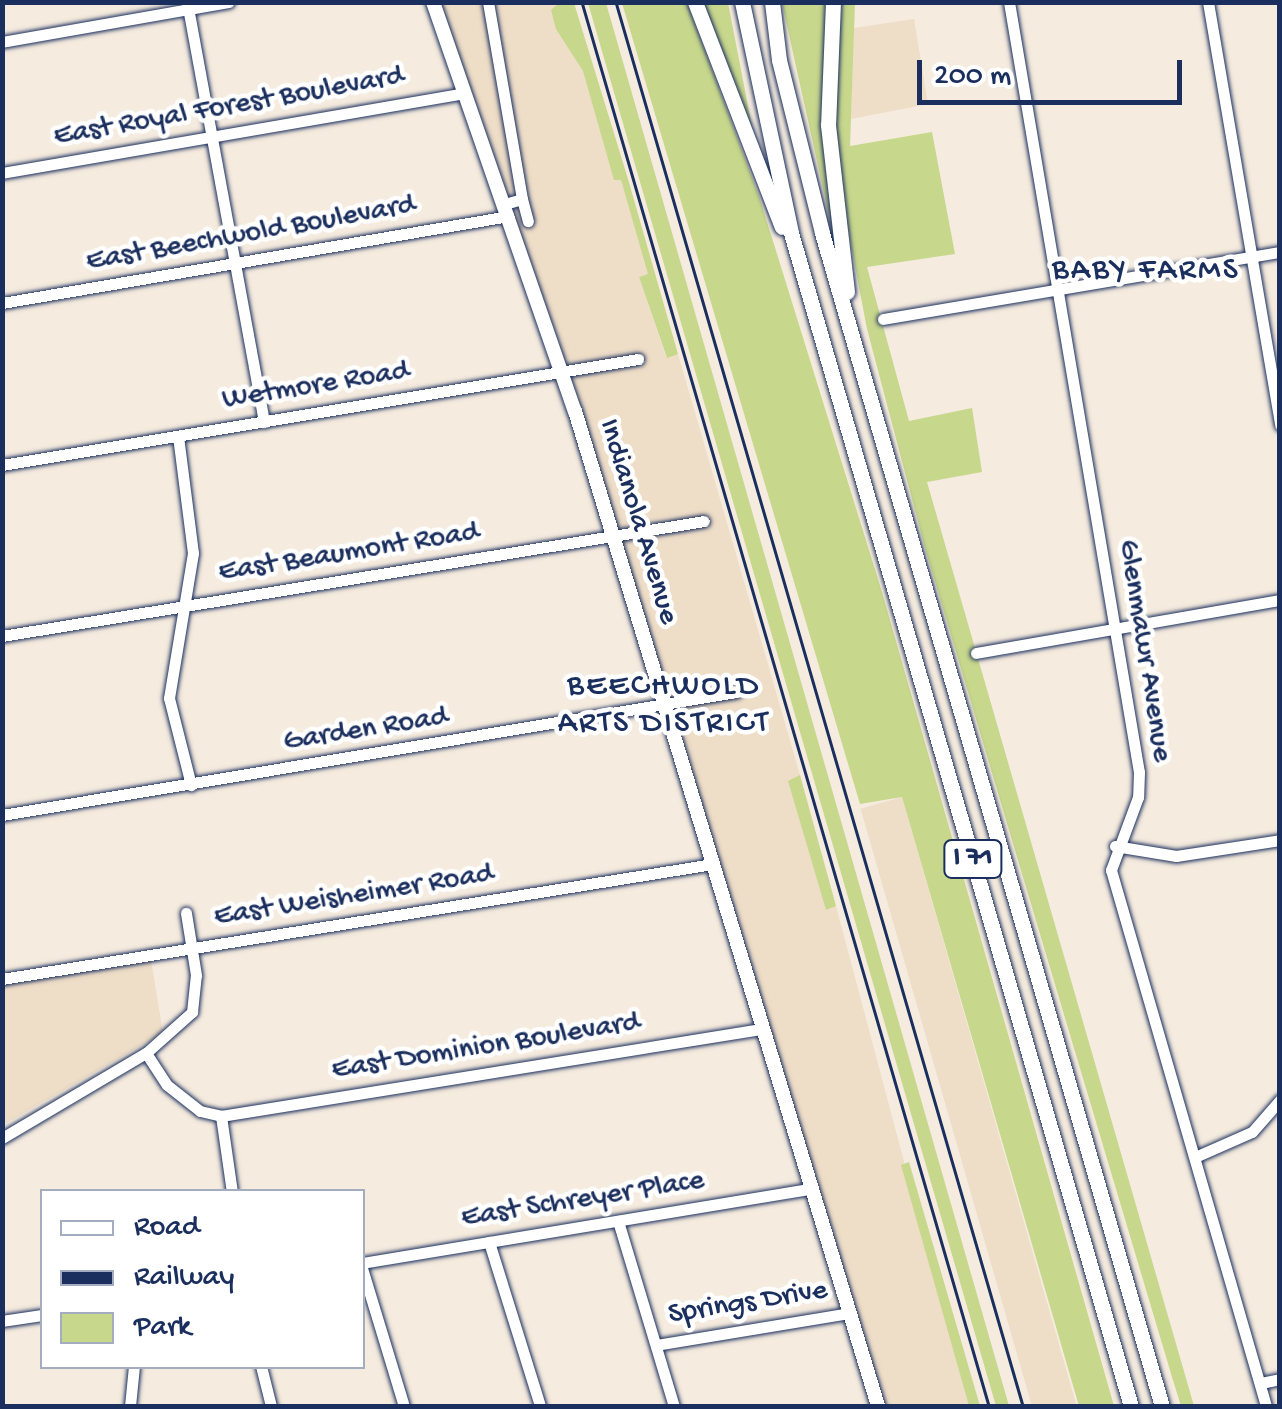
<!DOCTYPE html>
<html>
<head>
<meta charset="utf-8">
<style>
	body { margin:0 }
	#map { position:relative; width:1282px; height:1409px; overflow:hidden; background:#f5ebde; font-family:"Gochi Hand",sans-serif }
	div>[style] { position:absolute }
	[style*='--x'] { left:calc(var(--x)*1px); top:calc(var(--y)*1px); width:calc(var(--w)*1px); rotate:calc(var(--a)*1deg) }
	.built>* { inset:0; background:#eeddc7; transform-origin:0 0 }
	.green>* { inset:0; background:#c7d78c }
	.roads { filter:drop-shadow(0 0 2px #1b2f5e) drop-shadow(0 0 2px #1b2f5e) }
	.minor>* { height:11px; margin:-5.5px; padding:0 5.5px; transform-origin:5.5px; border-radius:5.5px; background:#fff }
	.major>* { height:14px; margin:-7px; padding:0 7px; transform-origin:7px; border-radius:7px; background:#fff }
	.highway>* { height:15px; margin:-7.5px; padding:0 7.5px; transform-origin:7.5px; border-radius:7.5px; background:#fff }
	.rail>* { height:2.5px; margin:-1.25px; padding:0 1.25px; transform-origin:1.25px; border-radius:1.25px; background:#1b2f5e }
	span { translate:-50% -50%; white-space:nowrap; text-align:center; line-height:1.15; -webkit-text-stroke:9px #fff; paint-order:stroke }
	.shield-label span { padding:2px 8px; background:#fff; border:2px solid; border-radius:8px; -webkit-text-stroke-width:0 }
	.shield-label { font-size:28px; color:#1b2f5e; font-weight:700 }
	.street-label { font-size:30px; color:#1b2f5e }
	.neighbourhood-label { font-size:32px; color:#1b2f5e; letter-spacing:2.5px }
	.frame { position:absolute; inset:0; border:5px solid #1b2f5e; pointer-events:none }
	.legend { position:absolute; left:40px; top:1189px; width:325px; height:180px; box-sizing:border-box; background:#fff; border:2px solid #a4acbf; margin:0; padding:12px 18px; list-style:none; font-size:30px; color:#1b2f5e }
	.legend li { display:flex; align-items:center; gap:20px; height:50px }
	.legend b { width:50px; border:2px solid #a4acbf }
	.scale { position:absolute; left:917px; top:60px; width:265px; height:45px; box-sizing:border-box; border:5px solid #1b2f5e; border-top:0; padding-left:12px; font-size:30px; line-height:35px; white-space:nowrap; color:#1b2f5e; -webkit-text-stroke:8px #fff; paint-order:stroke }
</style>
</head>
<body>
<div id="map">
	<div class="built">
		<i style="clip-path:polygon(430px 3px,559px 3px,551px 11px,583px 71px,621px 180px,649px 274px,639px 277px,666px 357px,678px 354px,800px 775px,789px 782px,826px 909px,836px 906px,969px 1406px,878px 1406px,562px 373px)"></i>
		<i style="clip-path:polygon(914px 19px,928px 104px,851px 119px,854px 28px)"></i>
		<i style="left:902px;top:797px;width:634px;height:43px;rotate:74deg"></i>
		<i style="clip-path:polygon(151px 960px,163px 1033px,3px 1125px,3px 983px)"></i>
	</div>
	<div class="green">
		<i style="clip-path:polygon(559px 3px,574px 3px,628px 179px,678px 354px,667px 358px,639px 277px,648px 274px,621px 180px,614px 180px,583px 71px,556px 29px,551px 10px)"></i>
		<i style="clip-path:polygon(588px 3px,606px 3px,1009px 1406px,996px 1406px)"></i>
		<i style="clip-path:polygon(622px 3px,687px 3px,759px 196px,882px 592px,1114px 1406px,1079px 1406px,902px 797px,860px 804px)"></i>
		<i style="clip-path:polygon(701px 3px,728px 3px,755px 142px)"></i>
		<i style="clip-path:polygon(782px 3px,827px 3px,822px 106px,832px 229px)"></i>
		<i style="clip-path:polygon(842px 3px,855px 3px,850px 146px,932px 132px,955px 254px,867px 267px,909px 421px,972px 408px,982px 472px,927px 482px,1194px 1406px,1181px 1406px,1172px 1377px,925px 548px,867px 329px,840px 187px,834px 113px)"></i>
		<i style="clip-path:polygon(800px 775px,836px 906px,826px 910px,788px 781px)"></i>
		<i style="clip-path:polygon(909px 1162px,980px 1406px,969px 1406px,901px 1165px)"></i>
	</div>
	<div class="roads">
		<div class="minor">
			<i style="--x:187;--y:2;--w:427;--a:79.6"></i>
			<i style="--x:488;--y:2;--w:200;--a:80.2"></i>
			<i style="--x:522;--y:199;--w:18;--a:164"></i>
			<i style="--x:1009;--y:2;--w:781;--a:80.42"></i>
			<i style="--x:1139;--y:772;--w:25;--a:92"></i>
			<i style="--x:1138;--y:797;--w:78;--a:110.3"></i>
			<i style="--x:1111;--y:870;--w:558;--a:73.87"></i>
			<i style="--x:1208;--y:2;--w:429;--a:80.3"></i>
			<i style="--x:2;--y:42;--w:230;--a:-10"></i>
			<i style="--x:2;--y:173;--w:468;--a:-9.8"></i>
			<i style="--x:522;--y:199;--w:23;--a:75"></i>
			<i style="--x:2;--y:303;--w:514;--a:-9.74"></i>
			<i style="--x:883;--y:319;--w:403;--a:-9.6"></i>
			<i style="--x:178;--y:436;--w:118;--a:82.7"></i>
			<i style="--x:193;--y:553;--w:147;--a:99.4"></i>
			<i style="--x:169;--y:698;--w:90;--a:75.8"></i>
			<i style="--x:2;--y:465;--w:645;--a:-9.46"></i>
			<i style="--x:2;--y:636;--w:711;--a:-9.3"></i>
			<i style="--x:976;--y:653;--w:309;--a:-9.9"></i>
			<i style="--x:2;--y:815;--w:744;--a:-9.51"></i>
			<i style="--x:1115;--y:846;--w:62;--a:9.3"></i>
			<i style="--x:1176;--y:856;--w:105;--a:-8.7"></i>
			<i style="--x:2;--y:979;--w:720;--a:-9.19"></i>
			<i style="--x:146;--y:1053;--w:38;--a:57"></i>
			<i style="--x:167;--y:1085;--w:42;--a:38.2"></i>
			<i style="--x:200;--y:1111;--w:22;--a:13"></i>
			<i style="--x:221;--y:1116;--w:547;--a:-9.15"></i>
			<i style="--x:221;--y:1116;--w:77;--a:81.8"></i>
			<i style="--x:2;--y:1138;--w:167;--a:-30.6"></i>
			<i style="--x:146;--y:1053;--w:62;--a:-41.7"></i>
			<i style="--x:192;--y:1012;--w:37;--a:-84"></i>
			<i style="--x:196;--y:975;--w:63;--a:-99.2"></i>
			<i style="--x:1195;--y:1157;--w:62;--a:-23.7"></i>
			<i style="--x:1252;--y:1132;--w:43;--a:-48.8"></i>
			<i style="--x:618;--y:1221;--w:193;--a:73.2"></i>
			<i style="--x:489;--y:1242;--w:172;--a:72.7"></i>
			<i style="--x:362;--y:1263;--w:455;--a:-9.4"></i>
			<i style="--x:362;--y:1268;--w:144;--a:73.1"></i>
			<i style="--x:2;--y:1321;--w:40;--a:-8.5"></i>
			<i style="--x:656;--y:1345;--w:196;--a:-9.4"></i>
			<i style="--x:261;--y:1366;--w:41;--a:76"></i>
			<i style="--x:1261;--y:1383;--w:19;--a:-12"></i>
			<i style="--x:130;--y:1406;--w:40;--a:-84.3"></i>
		</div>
		<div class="major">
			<i style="--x:433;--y:2;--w:433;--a:70.9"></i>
			<i style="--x:575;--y:411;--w:1040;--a:73.06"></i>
		</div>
		<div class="highway">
			<i style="--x:695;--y:2;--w:241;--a:68.9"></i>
			<i style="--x:742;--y:2;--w:236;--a:78"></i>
			<i style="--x:791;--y:233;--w:1221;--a:73.84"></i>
			<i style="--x:772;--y:2;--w:58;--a:83.1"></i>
			<i style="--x:779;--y:60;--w:178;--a:76"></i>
			<i style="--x:822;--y:233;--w:1221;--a:73.84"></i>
			<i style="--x:833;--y:2;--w:123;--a:92.3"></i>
			<i style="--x:828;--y:125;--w:168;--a:83.5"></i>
		</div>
	</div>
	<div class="rail">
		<i style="--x:582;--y:2;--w:1462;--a:73.83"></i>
		<i style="--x:616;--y:2;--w:1462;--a:73.83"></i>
	</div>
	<div class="shield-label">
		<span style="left:973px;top:859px">I 71</span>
	</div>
	<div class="street-label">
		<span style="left:229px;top:108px;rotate:-10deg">East Royal Forest Boulevard</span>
		<span style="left:251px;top:235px;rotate:-10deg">East Beechwold Boulevard</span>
		<span style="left:316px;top:387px;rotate:-9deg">Wetmore Road</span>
		<span style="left:637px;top:522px;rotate:73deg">Indianola Avenue</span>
		<span style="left:349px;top:554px;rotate:-9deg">East Beaumont Road</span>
		<span style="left:1143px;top:651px;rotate:81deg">Glenmawr Avenue</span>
		<span style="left:366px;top:731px;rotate:-9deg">Garden Road</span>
		<span style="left:354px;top:897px;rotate:-9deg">East Weisheimer Road</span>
		<span style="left:486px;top:1048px;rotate:-9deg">East Dominion Boulevard</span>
		<span style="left:583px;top:1201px;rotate:-9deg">East Schreyer Place</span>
		<span style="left:748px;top:1304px;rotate:-9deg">Springs Drive</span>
	</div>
	<div class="neighbourhood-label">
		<span style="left:1146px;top:271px">BABY FARMS</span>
		<span style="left:664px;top:706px">BEECHWOLD<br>ARTS DISTRICT</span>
	</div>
	<div class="frame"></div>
	<ul class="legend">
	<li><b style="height:12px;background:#fff"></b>Road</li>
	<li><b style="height:12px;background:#1b2f5e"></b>Railway</li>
	<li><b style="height:28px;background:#c7d78c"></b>Park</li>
	</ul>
	<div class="scale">200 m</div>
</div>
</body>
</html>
